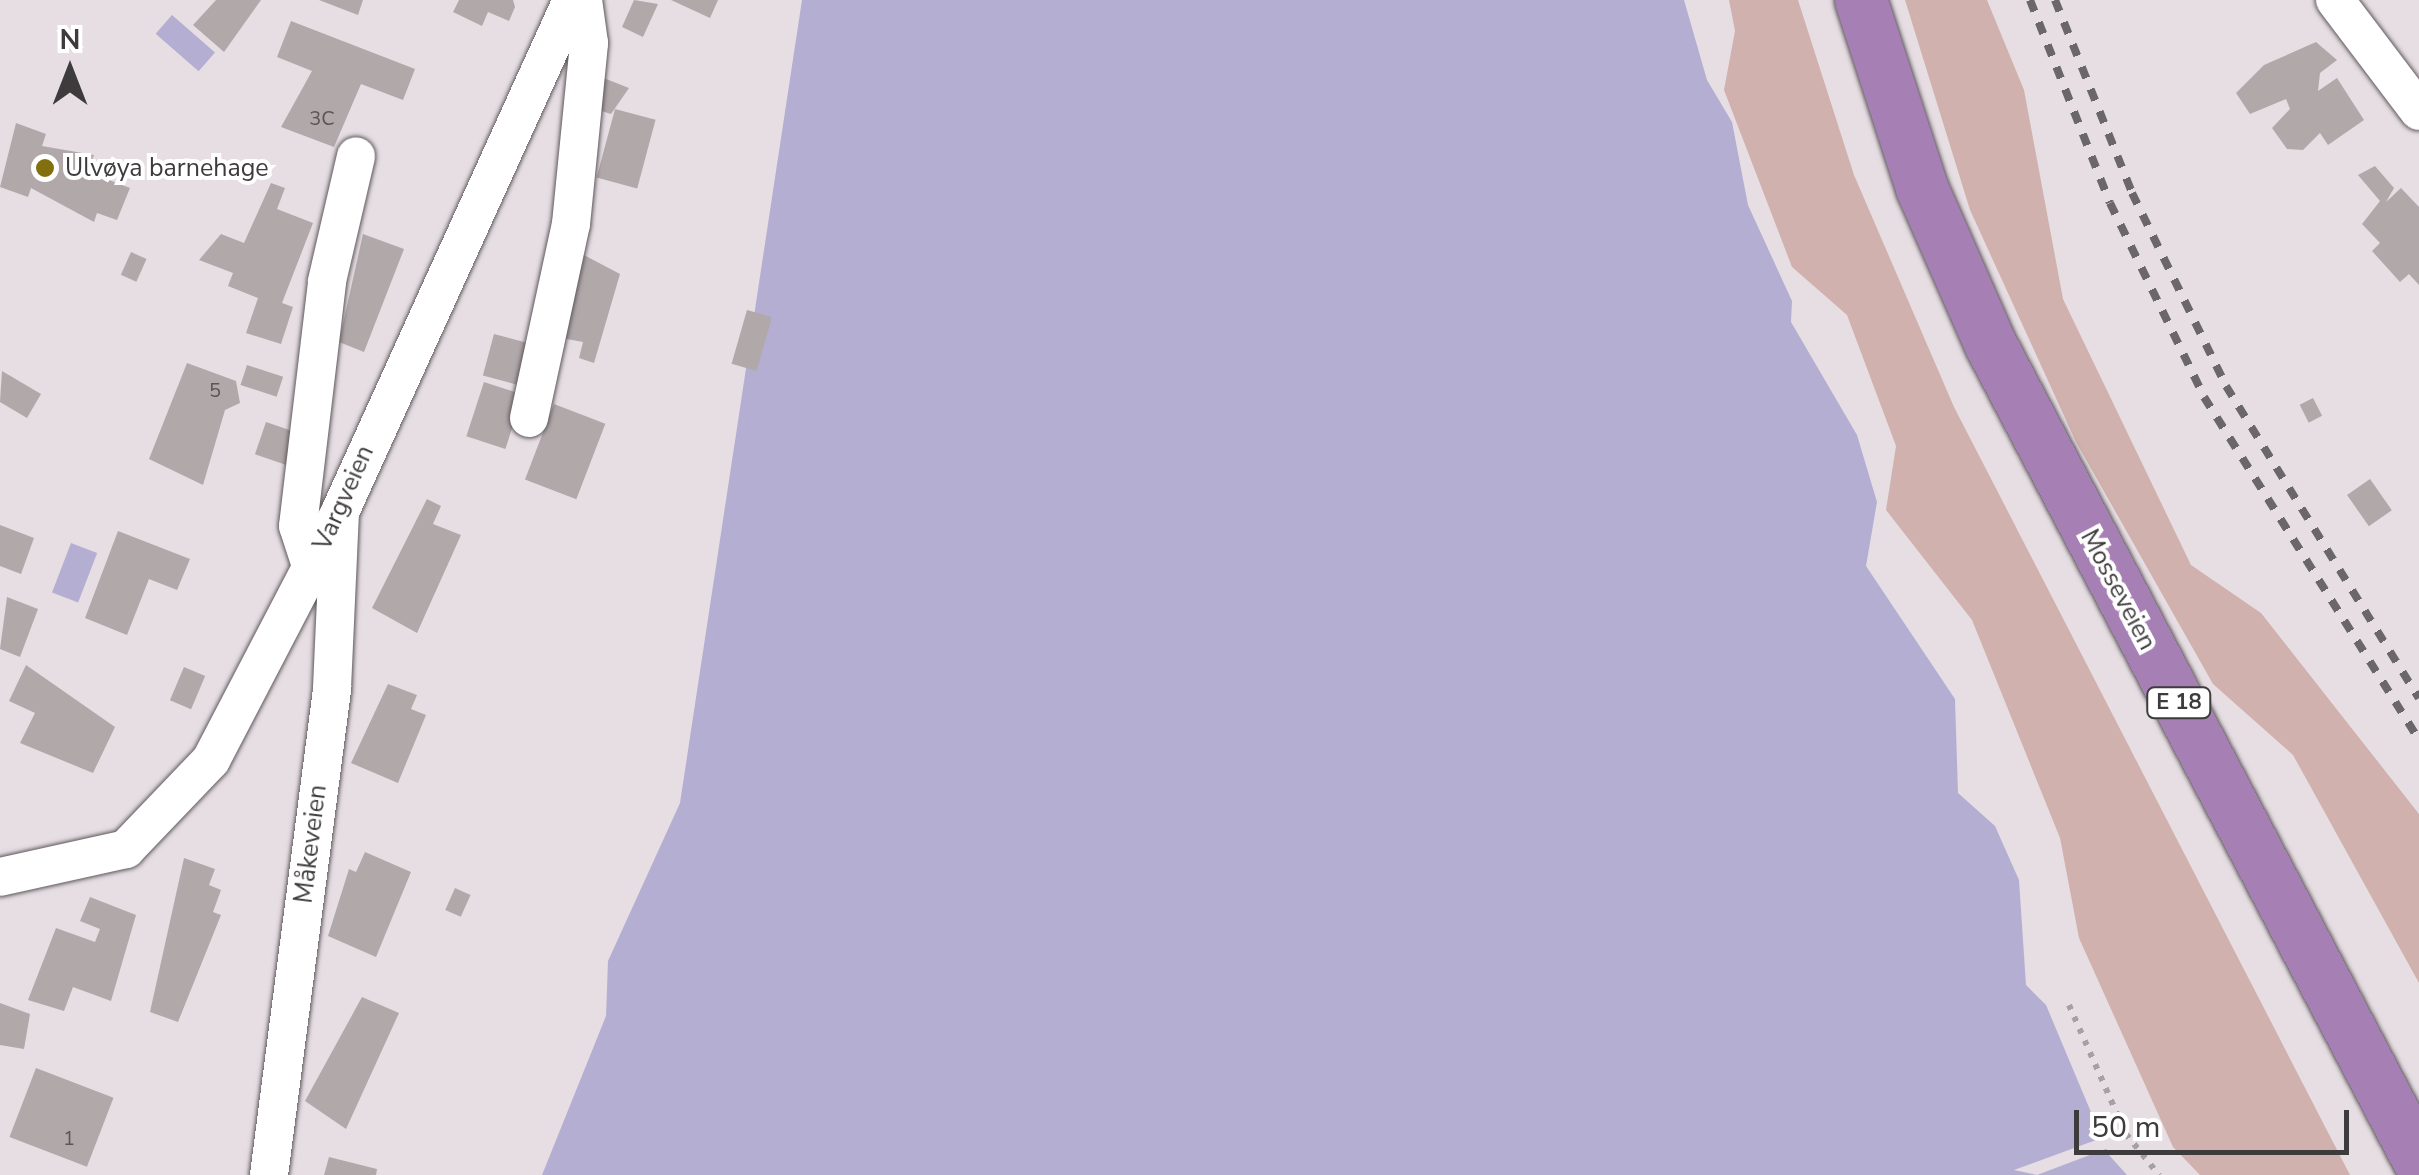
<!DOCTYPE html>
<html>
<head>
<meta charset="utf-8">
<style>
	body { margin:0 }
	#map { position:relative; width:2419px; height:1175px; overflow:hidden; background:#e6dee3; font-family:"Nunito Sans",sans-serif }
	div>[style] { position:absolute }
	[style*='--x'] { left:calc(var(--x)*1px); top:calc(var(--y)*1px); width:calc(var(--w)*1px); rotate:calc(var(--a)*1deg) }
	.green>* { inset:0; background:#d1b1ad }
	.water>* { inset:0; background:#b5aed3; transform-origin:0 0 }
	.pier>* { inset:0; background:#e6dee3 }
	.building>* { inset:0; background:#b1a8aa; transform-origin:0 0 }
	.path>* { height:6px; margin-top:-3px; transform-origin:0; background:repeating-linear-gradient(90deg,#a6a0a4 0 5px,transparent 0 13px) }
	.roads { filter:drop-shadow(0 0 2px #5e585c) drop-shadow(0 0 2px #5e585c) }
	.minor>* { height:38px; margin:-19px; padding:0 19px; transform-origin:19px; border-radius:19px; background:#fff }
	.highway>* { height:52px; margin:-26px; padding:0 26px; transform-origin:26px; border-radius:26px; background:#a67fb5 }
	.rail>* { height:8px; margin-top:-4px; transform-origin:0; background:repeating-linear-gradient(90deg,#6a6669 0 12px,transparent 0 24px) }
	.dots>* { width:28px; height:28px; translate:-50% -50%; box-sizing:border-box; border:5px solid #fff; border-radius:50% }
	span { translate:-50% -50%; white-space:nowrap; text-align:center; line-height:1.15; -webkit-text-stroke:8px #fff; paint-order:stroke }
	.number-label { font-size:20px; color:#5b5658 }
	.number-label span { -webkit-text-stroke-width:0 }
	.shield-label span { padding:2px 8px; background:#fff; border:2px solid; border-radius:8px; -webkit-text-stroke-width:0 }
	.shield-label { font-size:22px; color:#3e3b3d; font-weight:700 }
	.poi-label { font-size:25px; color:#3e3b3d }
	.left { translate:0 -50%; text-align:left }
	.street-label { font-size:25px; color:#3e3b3d }
	.north { position:absolute; left:20px; top:20px; width:100px; height:100px; -webkit-text-stroke:8px #fff; paint-order:stroke; rotate:0deg; font-size:28px; font-weight:700; line-height:40px; text-align:center; color:#3e3b3d }
	.north::after { content:''; display:block; margin:auto; width:35px; height:45px; background:#3e3b3d; clip-path:polygon(50% 0,100% 100%,50% 72%,0 100%) }
	.scale { position:absolute; left:2074px; top:1110px; width:275px; height:45px; box-sizing:border-box; border:5px solid #3e3b3d; border-top:0; padding-left:12px; font-size:30px; line-height:35px; white-space:nowrap; color:#3e3b3d; -webkit-text-stroke:8px #fff; paint-order:stroke }
</style>
</head>
<body>
<div id="map">
	<div class="green">
		<i style="clip-path:polygon(1729px 0,1798px 0,1854px 175px,1954px 407px,2350px 1175px,2200px 1175px,2173px 1147px,2079px 938px,2060px 838px,1972px 620px,1886px 510px,1896px 446px,1847px 315px,1792px 267px,1724px 90px,1735px 31px)"></i>
		<i style="clip-path:polygon(1905px 0,1987px 0,2024px 90px,2063px 299px,2191px 565px,2261px 613px,2419px 814px,2419px 983px,2293px 755px,2213px 684px,2076px 442px,1970px 210px)"></i>
	</div>
	<div class="water">
		<i style="clip-path:polygon(802px 0,1684px 0,1707px 80px,1732px 122px,1748px 205px,1792px 301px,1791px 322px,1857px 435px,1877px 502px,1866px 566px,1955px 699px,1958px 793px,1995px 826px,2019px 880px,2026px 985px,2046px 1005px,2109px 1155px,2127px 1175px,542px 1175px,606px 1016px,608px 961px,680px 803px)"></i>
		<i style="left:172px;top:15px;width:57px;height:25px;rotate:41deg"></i>
		<i style="left:71px;top:543px;width:28px;height:53px;rotate:21deg"></i>
	</div>
	<div class="pier">
		<i style="clip-path:polygon(2107px 1136px,2111px 1147px,2037px 1175px,2014px 1170px)"></i>
	</div>
	<div class="building">
		<i style="clip-path:polygon(216px 0,261px 0,224px 52px,193px 25px)"></i>
		<i style="clip-path:polygon(319px 0,363px 0,358px 15px)"></i>
		<i style="clip-path:polygon(459px 0,513px 0,515px 7px,509px 21px,488px 12px,482px 26px,453px 12px)"></i>
		<i style="clip-path:polygon(634px 0,658px 4px,643px 37px,622px 27px)"></i>
		<i style="clip-path:polygon(671px 0,718px 0,710px 18px)"></i>
		<i style="clip-path:polygon(291px 21px,415px 69px,403px 100px,361px 84px,334px 147px,281px 127px,312px 71px,277px 57px)"></i>
		<i style="clip-path:polygon(2316px 42px,2337px 60px,2320px 73px,2318px 91px,2337px 78px,2364px 120px,2328px 145px,2320px 133px,2303px 150px,2287px 149px,2272px 128px,2290px 109px,2286px 99px,2250px 114px,2236px 93px,2264px 65px)"></i>
		<i style="clip-path:polygon(601px 77px,629px 88px,611px 114px,592px 108px)"></i>
		<i style="left:615px;top:109px;width:42px;height:71px;rotate:15deg"></i>
		<i style="clip-path:polygon(16px 123px,46px 134px,42px 146px,94px 155px,88px 172px,130px 188px,117px 220px,97px 213px,94px 222px,31px 188px,28px 197px,0 187px)"></i>
		<i style="clip-path:polygon(2375px 166px,2394px 188px,2386px 202px,2401px 188px,2419px 207px,2419px 285px,2409px 274px,2400px 282px,2372px 251px,2380px 243px,2362px 224px,2380px 201px,2358px 175px)"></i>
		<i style="clip-path:polygon(271px 183px,285px 188px,277px 209px,313px 223px,282px 303px,293px 307px,281px 344px,246px 333px,258px 298px,228px 286px,233px 273px,199px 260px,221px 234px,244px 243px)"></i>
		<i style="clip-path:polygon(363px 234px,404px 249px,364px 352px,339px 342px)"></i>
		<i style="left:131px;top:252px;width:17px;height:25px;rotate:24deg"></i>
		<i style="clip-path:polygon(582px 254px,620px 274px,594px 363px,579px 358px,583px 342px,556px 337px)"></i>
		<i style="left:747px;top:310px;width:26px;height:56px;rotate:16deg"></i>
		<i style="left:494px;top:334px;width:42px;height:43px;rotate:15deg"></i>
		<i style="clip-path:polygon(187px 363px,236px 381px,240px 403px,225px 410px,203px 485px,149px 459px)"></i>
		<i style="left:247px;top:365px;width:38px;height:21px;rotate:18deg"></i>
		<i style="clip-path:polygon(2px 371px,41px 394px,27px 418px,0 402px)"></i>
		<i style="left:484px;top:382px;width:41px;height:57px;rotate:18deg"></i>
		<i style="left:2313px;top:398px;width:20px;height:15px;rotate:63deg"></i>
		<i style="left:554px;top:404px;width:55px;height:81px;rotate:21deg"></i>
		<i style="left:266px;top:422px;width:34px;height:34px;rotate:19deg"></i>
		<i style="left:2370px;top:479px;width:38px;height:28px;rotate:55deg"></i>
		<i style="clip-path:polygon(427px 499px,441px 506px,433px 524px,461px 535px,417px 633px,372px 608px)"></i>
		<i style="clip-path:polygon(0 525px,34px 538px,21px 574px,0 566px)"></i>
		<i style="clip-path:polygon(118px 531px,190px 559px,177px 590px,149px 579px,127px 635px,85px 618px)"></i>
		<i style="clip-path:polygon(7px 597px,38px 609px,20px 657px,0 649px)"></i>
		<i style="clip-path:polygon(26px 665px,115px 727px,93px 773px,20px 743px,35px 713px,9px 701px)"></i>
		<i style="left:184px;top:667px;width:23px;height:36px;rotate:23deg"></i>
		<i style="clip-path:polygon(388px 684px,417px 695px,411px 709px,426px 715px,398px 783px,351px 763px)"></i>
		<i style="clip-path:polygon(365px 852px,411px 872px,376px 957px,328px 936px,349px 869px,356px 872px)"></i>
		<i style="clip-path:polygon(184px 858px,215px 869px,209px 885px,221px 890px,213px 912px,221px 915px,178px 1022px,150px 1012px)"></i>
		<i style="left:455px;top:888px;width:17px;height:24px;rotate:24deg"></i>
		<i style="clip-path:polygon(90px 897px,136px 915px,111px 1001px,73px 987px,64px 1011px,28px 1000px,56px 928px,95px 942px,100px 929px,80px 921px)"></i>
		<i style="clip-path:polygon(362px 997px,399px 1013px,346px 1129px,305px 1101px)"></i>
		<i style="clip-path:polygon(0 1003px,30px 1014px,24px 1049px,0 1045px)"></i>
		<i style="left:36px;top:1068px;width:83px;height:74px;rotate:21deg"></i>
		<i style="clip-path:polygon(329px 1157px,377px 1169px,376px 1175px,324px 1175px)"></i>
	</div>
	<div class="path">
		<i style="--x:2069;--y:1005;--w:141;--a:66.2"></i>
		<i style="--x:2126;--y:1134;--w:53;--a:51.2"></i>
	</div>
	<div class="roads">
		<div class="minor">
			<i style="--x:2335;--y:0;--w:139;--a:52.9"></i>
			<i style="--x:529;--y:418;--w:198;--a:-77.8"></i>
			<i style="--x:571;--y:224;--w:182;--a:-84.3"></i>
			<i style="--x:589;--y:43;--w:43;--a:-97.9"></i>
			<i style="--x:312;--y:569;--w:45;--a:-108"></i>
			<i style="--x:298;--y:526;--w:247;--a:-83.2"></i>
			<i style="--x:327;--y:281;--w:128;--a:-76.9"></i>
			<i style="--x:0;--y:877;--w:129;--a:-12.5"></i>
			<i style="--x:126;--y:849;--w:123;--a:-46.3"></i>
			<i style="--x:211;--y:760;--w:280;--a:-62.5"></i>
			<i style="--x:340;--y:512;--w:562;--a:-65.62"></i>
			<i style="--x:269;--y:1175;--w:491;--a:-82.6"></i>
			<i style="--x:332;--y:688;--w:174;--a:-87.4"></i>
		</div>
		<div class="highway">
			<i style="--x:1861;--y:0;--w:198;--a:72"></i>
			<i style="--x:1922;--y:188;--w:171;--a:66.3"></i>
			<i style="--x:1991;--y:345;--w:921;--a:62.32"></i>
		</div>
	</div>
	<div class="rail">
		<i style="--x:2030;--y:0;--w:218;--a:68.5"></i>
		<i style="--x:2110;--y:203;--w:216;--a:64.1"></i>
		<i style="--x:2204;--y:397;--w:405;--a:57.9"></i>
		<i style="--x:2055;--y:0;--w:208;--a:68.2"></i>
		<i style="--x:2132;--y:193;--w:215;--a:64"></i>
		<i style="--x:2226;--y:386;--w:367;--a:58.3"></i>
	</div>
	<div class="dots">
		<i style="left:45px;top:168px;background:#82700f"></i>
	</div>
	<div class="number-label">
		<span style="left:322px;top:118px">3C</span>
		<span style="left:215px;top:390px">5</span>
		<span style="left:69px;top:1138px">1</span>
	</div>
	<div class="shield-label">
		<span style="left:2179px;top:703px">E 18</span>
	</div>
	<div class="poi-label">
		<span class="left" style="left:65px;top:168px">Ulvøya barnehage</span>
	</div>
	<div class="street-label">
		<span style="left:344px;top:498px;rotate:-66deg">Vargveien</span>
		<span style="left:2118px;top:590px;rotate:62deg">Mosseveien</span>
		<span style="left:311px;top:844px;rotate:-83deg">Måkeveien</span>
	</div>
	<div class="north">N</div>
	<div class="scale">50 m</div>
</div>
</body>
</html>
